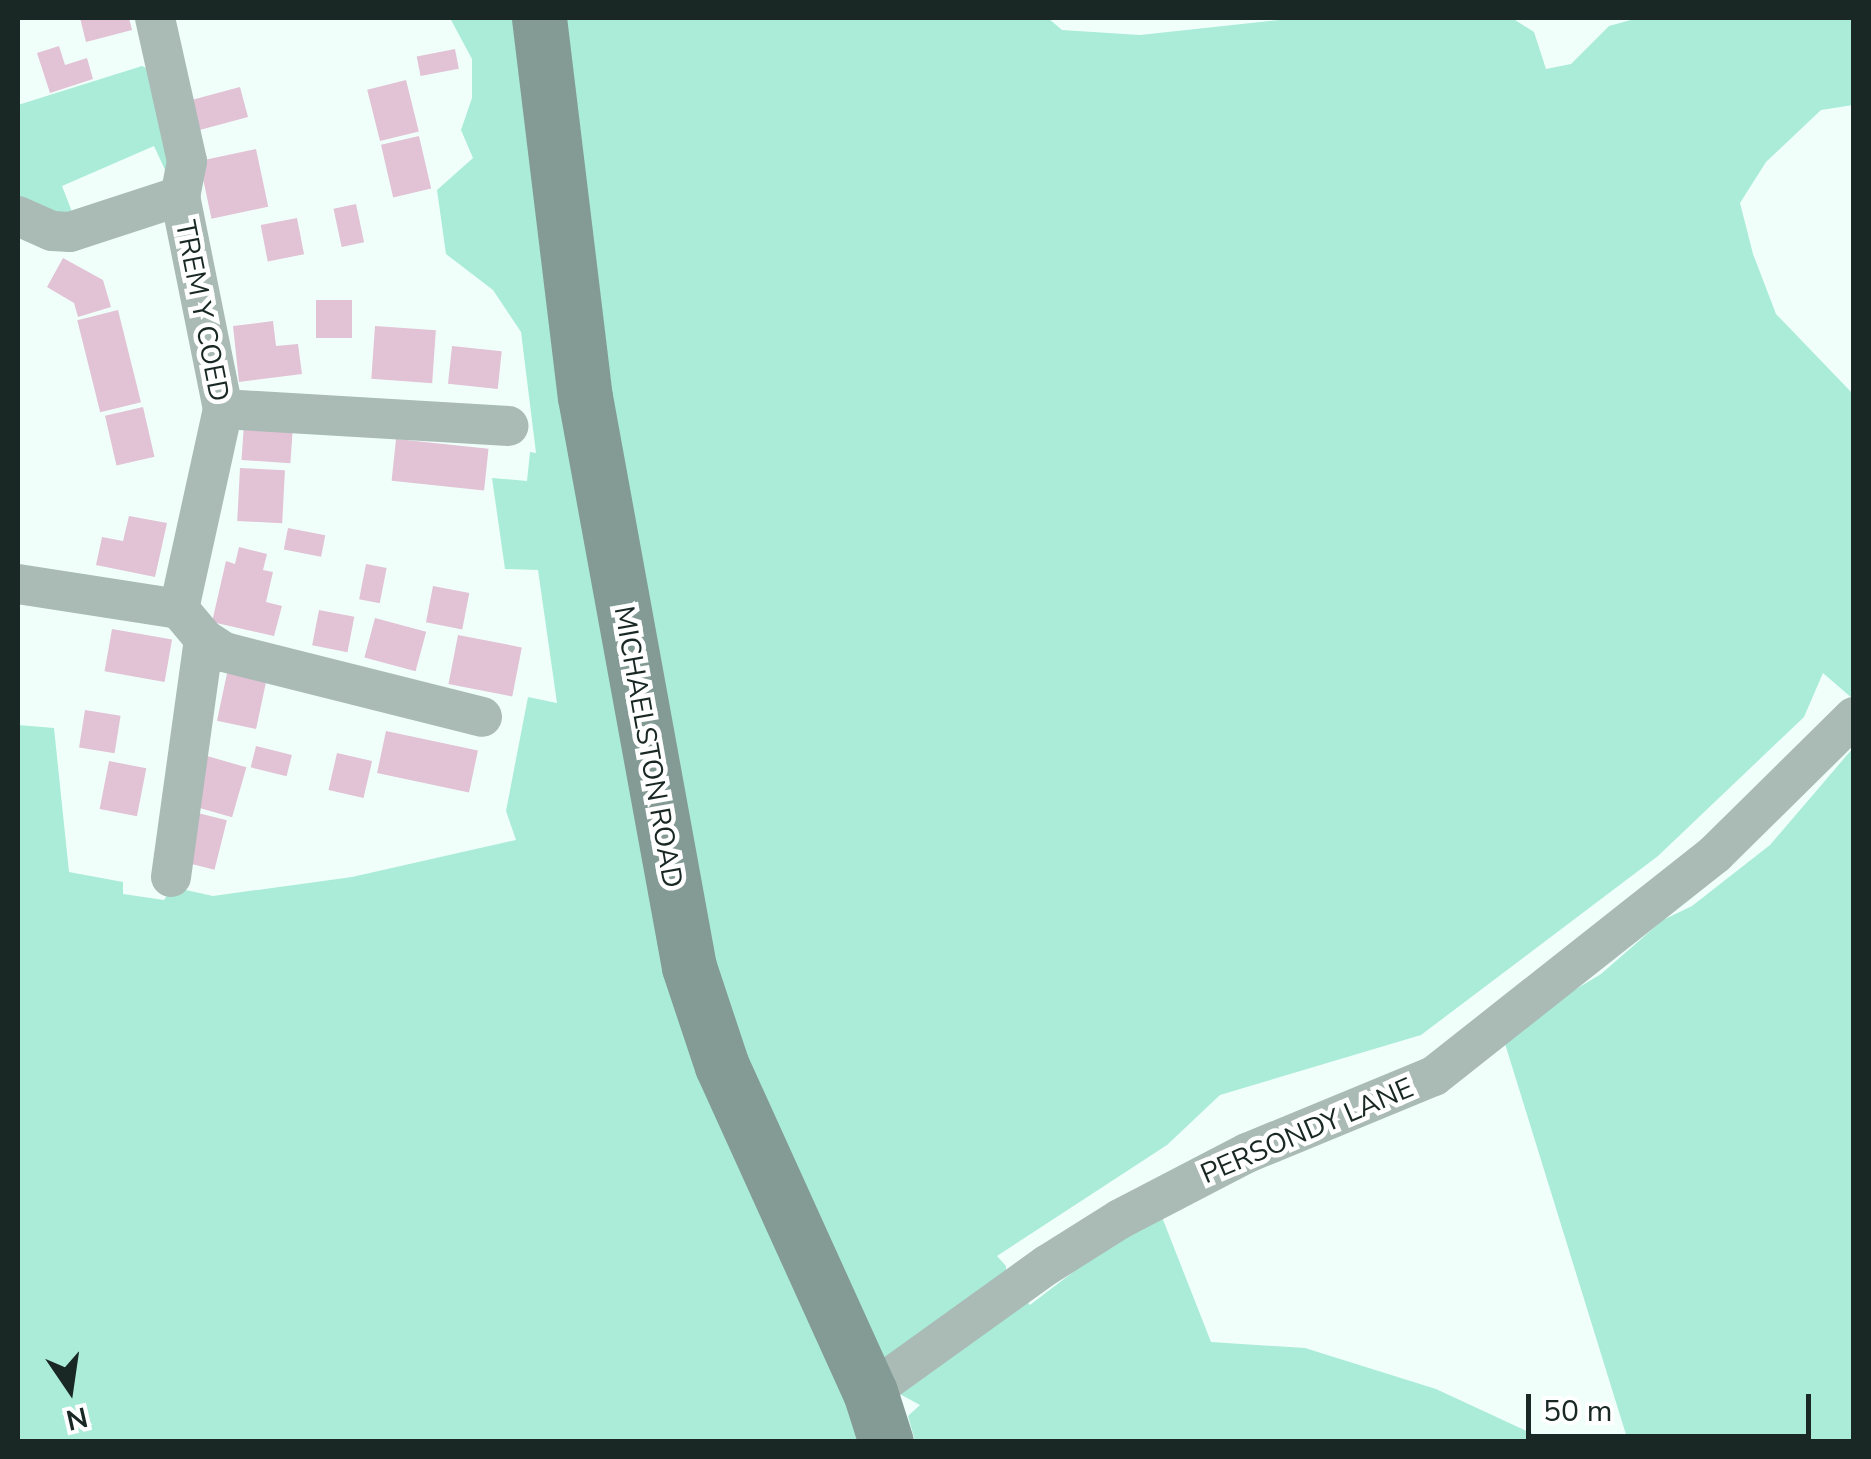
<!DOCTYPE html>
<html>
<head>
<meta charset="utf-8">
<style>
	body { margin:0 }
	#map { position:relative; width:1871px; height:1459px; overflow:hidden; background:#f0fffa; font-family:"Nunito Sans",sans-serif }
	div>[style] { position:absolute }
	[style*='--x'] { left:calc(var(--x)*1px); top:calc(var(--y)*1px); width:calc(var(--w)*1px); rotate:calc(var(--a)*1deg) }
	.green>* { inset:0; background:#abecd9 }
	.building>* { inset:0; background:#e2c2d5; transform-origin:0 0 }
	.street>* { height:40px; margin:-20px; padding:0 20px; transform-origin:20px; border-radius:20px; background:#aabbb5 }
	.secondary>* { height:55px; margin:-27.5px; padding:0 27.5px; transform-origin:27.5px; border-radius:27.5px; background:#839b94 }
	span { translate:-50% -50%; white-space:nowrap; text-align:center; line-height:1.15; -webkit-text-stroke:9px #fff; paint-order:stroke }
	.street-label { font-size:28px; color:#192824 }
	.frame { position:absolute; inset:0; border:20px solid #192824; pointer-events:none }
	.north { position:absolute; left:20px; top:1339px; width:100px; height:100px; -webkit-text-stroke:8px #fff; paint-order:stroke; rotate:167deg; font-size:28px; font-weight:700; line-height:40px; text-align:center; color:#192824 }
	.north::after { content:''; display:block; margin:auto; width:35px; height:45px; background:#192824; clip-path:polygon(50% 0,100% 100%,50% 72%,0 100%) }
	.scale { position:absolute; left:1526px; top:1394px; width:285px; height:45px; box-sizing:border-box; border:5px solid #192824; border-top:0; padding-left:12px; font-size:30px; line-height:35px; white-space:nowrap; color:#192824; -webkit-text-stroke:8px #fff; paint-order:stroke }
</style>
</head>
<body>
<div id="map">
	<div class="green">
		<i style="clip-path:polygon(450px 18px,1048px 18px,1062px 30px,1140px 35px,1298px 18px,1512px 18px,1534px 32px,1546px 69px,1571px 64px,1609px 26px,1638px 18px,1853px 18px,1853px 105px,1821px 110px,1766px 162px,1740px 203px,1753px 254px,1776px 314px,1853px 394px,1853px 699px,1823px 673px,1804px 717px,1658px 856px,1421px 1035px,1220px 1095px,1167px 1145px,997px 1256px,1006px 1266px,1006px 1279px,1030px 1305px,1158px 1207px,1211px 1342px,1305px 1348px,1436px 1389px,1548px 1441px,915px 1441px,908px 1416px,920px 1405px,896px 1392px,875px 1441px,18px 1441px,18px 725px,54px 728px,69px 872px,123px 882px,123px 894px,164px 900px,172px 887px,213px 896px,352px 877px,516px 840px,506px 811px,528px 697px,557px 703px,538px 570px,505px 569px,492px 478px,527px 481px,530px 452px,536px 453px,521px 332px,493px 290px,446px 254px,437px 190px,473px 158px,461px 130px,472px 98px,472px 59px)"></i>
		<i style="clip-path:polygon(142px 66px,150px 70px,176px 153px,166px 172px,154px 146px,62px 186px,72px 212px,64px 215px,18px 198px,18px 105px)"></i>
		<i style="clip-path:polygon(1853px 748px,1853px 1441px,1628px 1441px,1502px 1034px,1601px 974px,1663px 920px,1692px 906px,1770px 845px)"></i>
	</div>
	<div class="building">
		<i style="clip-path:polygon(80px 18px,129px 18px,132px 30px,86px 42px)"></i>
		<i style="clip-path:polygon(59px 46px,65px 65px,87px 58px,93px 79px,50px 93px,37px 53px)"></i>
		<i style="left:455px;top:49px;width:20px;height:39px;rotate:79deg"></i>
		<i style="left:406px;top:80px;width:53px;height:40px;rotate:76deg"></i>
		<i style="left:240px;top:87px;width:31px;height:54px;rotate:75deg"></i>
		<i style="left:419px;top:136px;width:54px;height:39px;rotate:77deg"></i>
		<i style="left:256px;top:149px;width:59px;height:58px;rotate:78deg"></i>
		<i style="left:356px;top:204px;width:39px;height:23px;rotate:78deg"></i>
		<i style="left:297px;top:218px;width:37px;height:37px;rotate:79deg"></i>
		<i style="clip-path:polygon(63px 258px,103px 280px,111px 307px,78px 317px,74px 303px,47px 287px)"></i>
		<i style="left:316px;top:300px;width:36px;height:38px"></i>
		<i style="left:118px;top:310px;width:95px;height:42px;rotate:76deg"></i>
		<i style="clip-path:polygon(273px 321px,276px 346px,298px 344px,302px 374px,239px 382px,233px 326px)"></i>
		<i style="left:375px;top:326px;width:61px;height:53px;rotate:4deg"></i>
		<i style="left:452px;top:346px;width:50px;height:38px;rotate:6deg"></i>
		<i style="left:143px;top:407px;width:51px;height:39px;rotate:77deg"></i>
		<i style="left:244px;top:424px;width:49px;height:36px;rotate:4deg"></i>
		<i style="left:396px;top:439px;width:93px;height:42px;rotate:6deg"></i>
		<i style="left:240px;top:468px;width:45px;height:53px;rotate:3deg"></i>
		<i style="clip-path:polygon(129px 516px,167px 523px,155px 577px,96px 565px,102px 537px,123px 541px)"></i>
		<i style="left:288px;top:528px;width:38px;height:22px;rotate:11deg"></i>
		<i style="clip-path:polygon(239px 547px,267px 554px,263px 570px,273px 572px,266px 602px,282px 606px,274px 636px,212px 622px,226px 561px,235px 564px)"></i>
		<i style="left:366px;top:564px;width:21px;height:36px;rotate:11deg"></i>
		<i style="left:433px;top:586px;width:37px;height:37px;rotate:11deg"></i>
		<i style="left:319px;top:610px;width:36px;height:36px;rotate:11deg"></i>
		<i style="left:375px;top:618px;width:53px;height:41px;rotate:15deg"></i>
		<i style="left:112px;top:629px;width:61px;height:43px;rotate:10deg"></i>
		<i style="left:458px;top:635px;width:65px;height:50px;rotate:11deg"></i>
		<i style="left:229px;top:664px;width:40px;height:58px;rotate:12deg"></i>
		<i style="left:85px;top:710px;width:36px;height:38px;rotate:9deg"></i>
		<i style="left:386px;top:731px;width:94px;height:43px;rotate:12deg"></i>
		<i style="left:256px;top:746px;width:37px;height:22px;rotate:14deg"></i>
		<i style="left:337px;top:753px;width:36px;height:38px;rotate:13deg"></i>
		<i style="left:207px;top:756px;width:41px;height:52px;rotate:16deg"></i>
		<i style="left:109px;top:761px;width:38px;height:49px;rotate:11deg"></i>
		<i style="left:190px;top:811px;width:38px;height:51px;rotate:14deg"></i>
	</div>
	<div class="street">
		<i style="--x:155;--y:18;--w:147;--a:77.4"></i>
		<i style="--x:187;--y:161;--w:36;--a:101"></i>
		<i style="--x:18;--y:216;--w:37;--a:24"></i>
		<i style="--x:52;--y:231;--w:18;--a:3"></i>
		<i style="--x:70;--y:232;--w:116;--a:-18.1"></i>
		<i style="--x:180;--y:196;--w:217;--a:78.6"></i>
		<i style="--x:223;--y:409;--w:205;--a:102.4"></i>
		<i style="--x:179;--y:609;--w:163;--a:-171.2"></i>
		<i style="--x:223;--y:409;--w:286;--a:3.4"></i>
		<i style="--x:179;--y:609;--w:39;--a:50"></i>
		<i style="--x:204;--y:639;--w:24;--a:33"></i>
		<i style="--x:224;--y:652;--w:266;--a:14.1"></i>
		<i style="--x:171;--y:877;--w:240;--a:-82.1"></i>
		<i style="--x:870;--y:1392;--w:218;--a:-35.7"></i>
		<i style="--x:1047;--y:1265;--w:86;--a:-32.2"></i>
		<i style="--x:1120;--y:1219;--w:143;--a:-27.5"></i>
		<i style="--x:1247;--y:1153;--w:202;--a:-22.4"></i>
		<i style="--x:1434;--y:1076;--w:358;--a:-38.3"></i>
		<i style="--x:1715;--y:854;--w:195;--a:-44.6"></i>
	</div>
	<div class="secondary">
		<i style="--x:539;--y:18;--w:382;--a:83.1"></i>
		<i style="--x:585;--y:397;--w:579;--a:79.66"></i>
		<i style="--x:689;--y:967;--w:104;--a:71.6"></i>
		<i style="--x:722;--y:1066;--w:358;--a:65.6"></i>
		<i style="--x:870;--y:1392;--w:52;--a:72.3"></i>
	</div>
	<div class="street-label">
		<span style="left:202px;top:311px;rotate:79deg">TREM Y COED</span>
		<span style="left:648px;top:747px;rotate:80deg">MICHAELSTON ROAD</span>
		<span style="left:1307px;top:1131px;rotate:-23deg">PERSONDY LANE</span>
	</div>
	<div class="frame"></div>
	<div class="north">N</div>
	<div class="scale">50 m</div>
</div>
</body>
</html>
